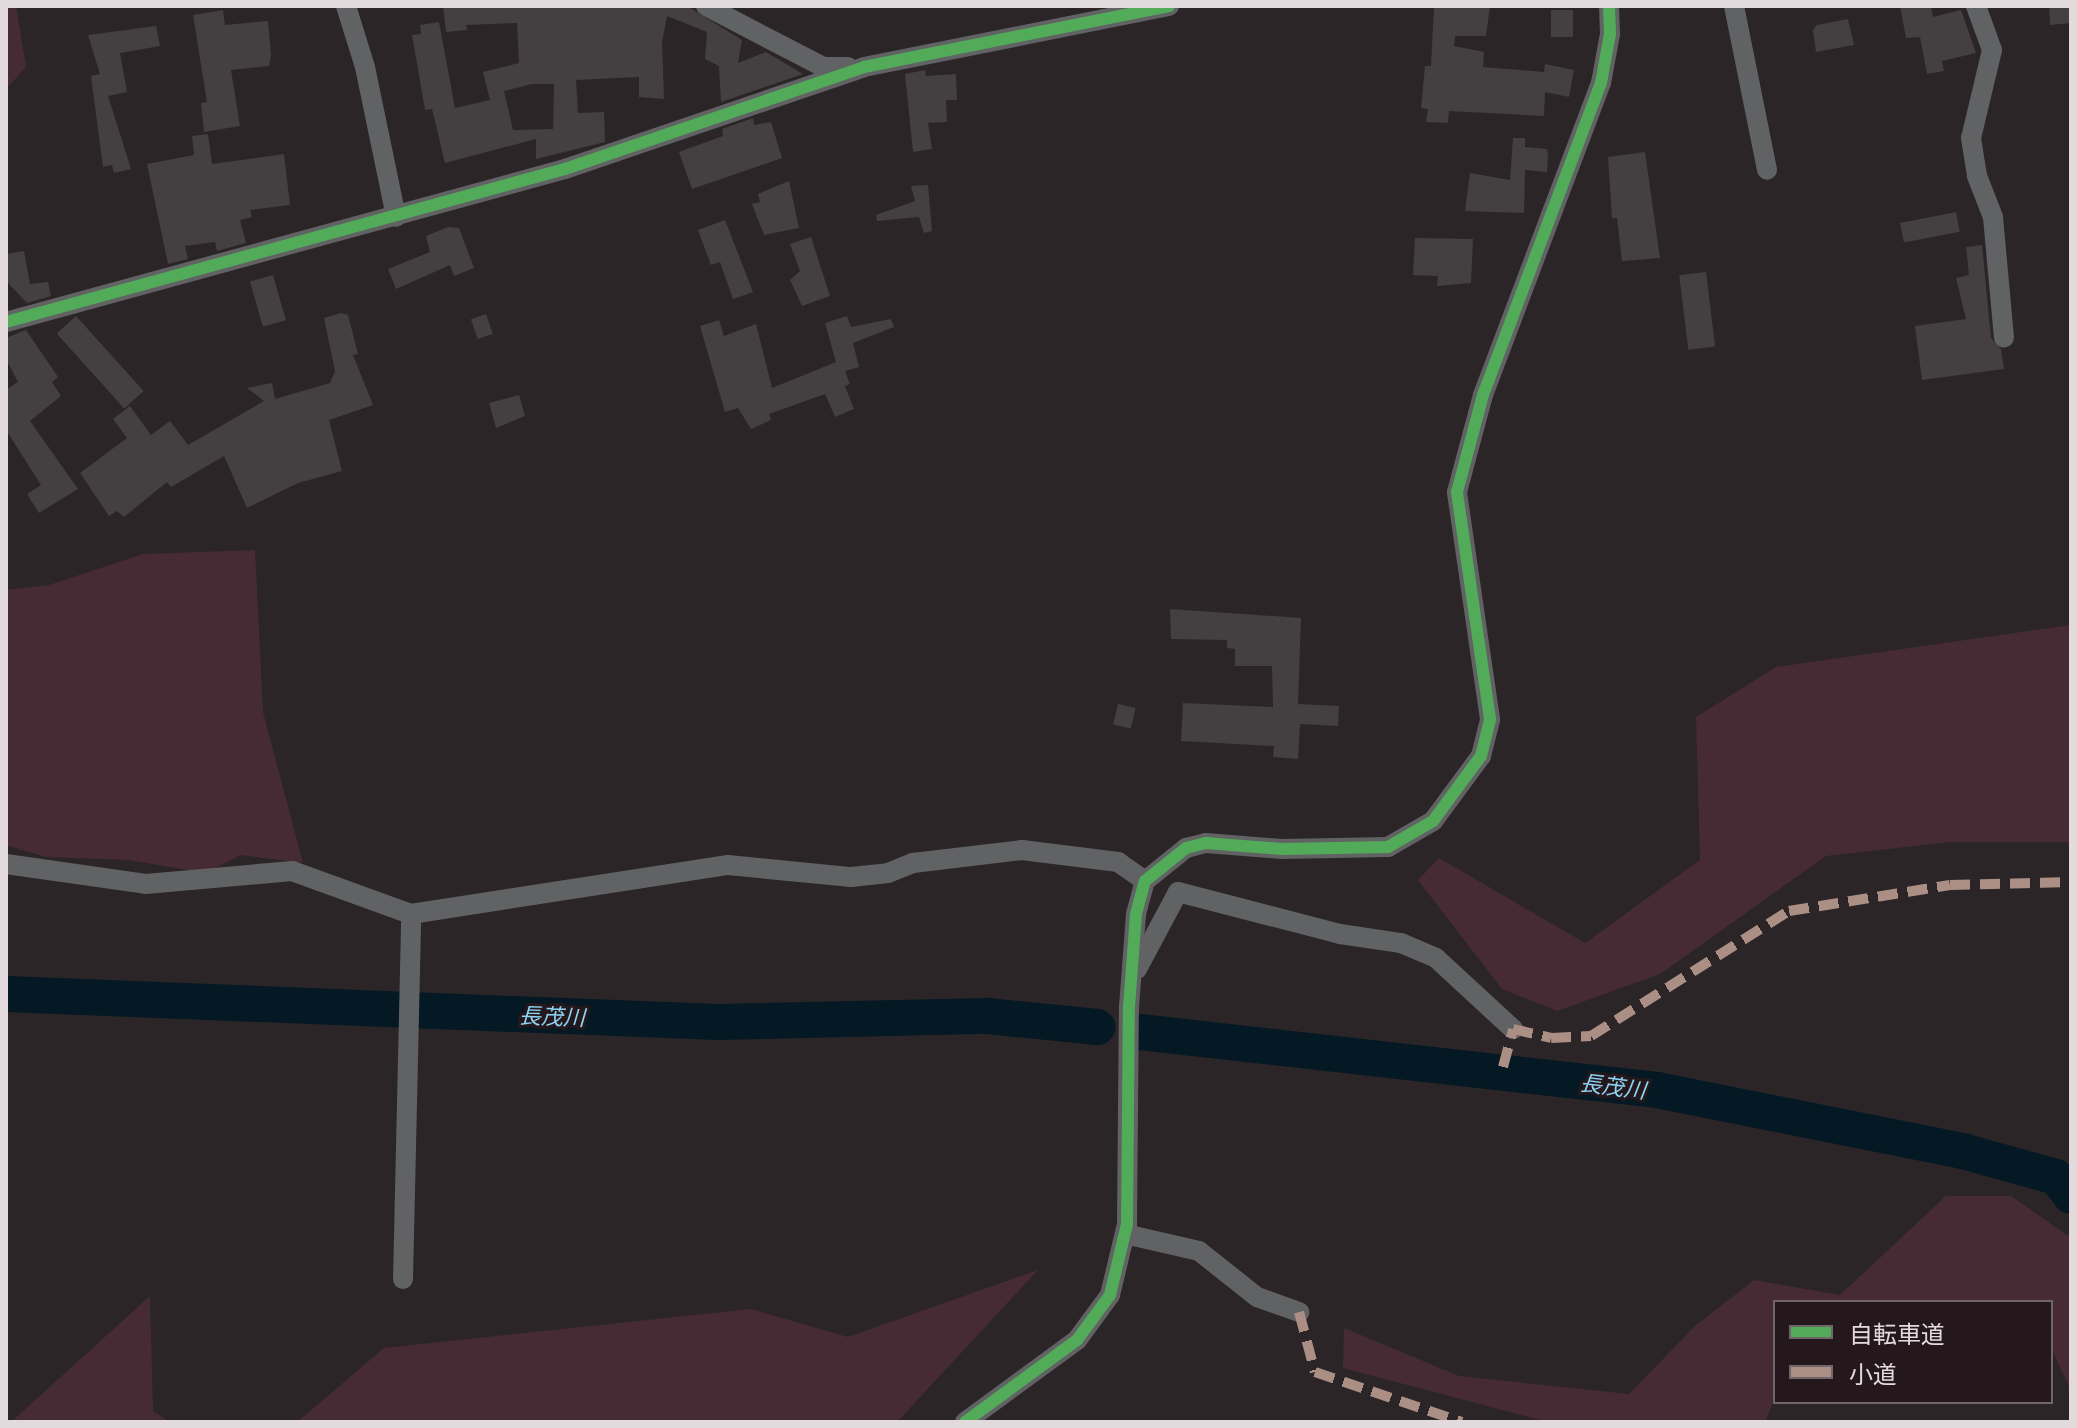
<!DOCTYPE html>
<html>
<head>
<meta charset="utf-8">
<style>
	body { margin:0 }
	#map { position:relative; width:2077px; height:1428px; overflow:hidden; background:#2b2527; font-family:"Noto Sans","Noto Sans JP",sans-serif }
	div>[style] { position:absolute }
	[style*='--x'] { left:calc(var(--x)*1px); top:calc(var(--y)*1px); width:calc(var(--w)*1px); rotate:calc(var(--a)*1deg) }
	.green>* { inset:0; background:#462b35 }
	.river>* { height:36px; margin:-18px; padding:0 18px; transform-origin:18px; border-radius:18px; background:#041924 }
	.building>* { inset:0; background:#443f40; transform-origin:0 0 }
	.minor>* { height:20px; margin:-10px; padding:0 10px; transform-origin:10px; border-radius:10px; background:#616263 }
	.quiet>* { height:10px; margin-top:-5px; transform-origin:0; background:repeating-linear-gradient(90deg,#ac8f84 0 20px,transparent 0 30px) }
	.cycleway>* { height:12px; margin:-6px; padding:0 6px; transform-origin:6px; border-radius:6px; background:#51ab58 }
	span { translate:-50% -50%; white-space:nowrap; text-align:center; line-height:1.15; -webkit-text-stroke:6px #24181d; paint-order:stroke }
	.water-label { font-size:22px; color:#8ed5f5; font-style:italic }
	.frame { position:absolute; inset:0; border:8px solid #e2dadc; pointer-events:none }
	.legend { position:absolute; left:1773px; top:1300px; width:280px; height:104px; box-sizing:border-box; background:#24181d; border:2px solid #706669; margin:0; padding:10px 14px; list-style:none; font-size:24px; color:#e2dadc }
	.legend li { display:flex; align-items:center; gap:16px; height:40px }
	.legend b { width:40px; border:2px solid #706669 }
</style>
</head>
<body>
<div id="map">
	<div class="green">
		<i style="clip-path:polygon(6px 6px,16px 6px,26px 67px,6px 89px)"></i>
		<i style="clip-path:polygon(255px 550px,263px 712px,303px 863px,241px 855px,205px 873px,129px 860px,46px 857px,6px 845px,6px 590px,49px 585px,143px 554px)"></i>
		<i style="clip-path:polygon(2071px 625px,2071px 842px,1951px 842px,1826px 856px,1660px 974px,1557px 1011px,1502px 989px,1418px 880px,1439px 858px,1585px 943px,1700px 860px,1696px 717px,1776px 667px)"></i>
		<i style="clip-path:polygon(1946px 1196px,2011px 1196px,2071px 1238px,2071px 1391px,2051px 1348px,2051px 1302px,1775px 1302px,1775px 1398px,1765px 1422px,1548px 1422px,1343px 1368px,1344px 1328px,1459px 1376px,1629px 1394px,1695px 1326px,1754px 1280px,1840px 1295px)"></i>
		<i style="clip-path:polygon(1038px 1270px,897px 1422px,297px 1422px,384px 1348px,751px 1309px,848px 1337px)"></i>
		<i style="clip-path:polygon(150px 1296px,153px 1411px,169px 1422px,11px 1422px)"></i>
	</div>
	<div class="river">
		<i style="--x:6;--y:994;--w:712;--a:2.26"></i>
		<i style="--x:717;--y:1022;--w:270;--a:-1.3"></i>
		<i style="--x:987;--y:1016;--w:111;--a:5.7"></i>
		<i style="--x:1140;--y:1032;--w:520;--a:6.4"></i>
		<i style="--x:1657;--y:1090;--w:315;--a:11.3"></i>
		<i style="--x:1966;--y:1152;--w:93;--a:15.5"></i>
		<i style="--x:2056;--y:1177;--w:24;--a:52"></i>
	</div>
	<div class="building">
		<i style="clip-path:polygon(evenodd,443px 6px,687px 6px,742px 40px,738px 63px,766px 52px,803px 74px,721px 102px,719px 66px,705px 59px,707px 32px,667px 16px,662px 42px,664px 99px,639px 97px,639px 77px,576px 80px,578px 113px,604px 112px,605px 142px,536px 159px,536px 139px,445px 163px,432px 109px,425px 110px,412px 35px,421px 34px,420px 25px,439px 22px,455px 108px,490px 100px,483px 72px,519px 63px,517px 23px,466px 25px,467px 30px,446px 32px,443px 6px,532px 84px,554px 84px,553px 129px,513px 130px,504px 91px,532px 84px)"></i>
		<i style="clip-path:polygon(1434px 6px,1490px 6px,1486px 36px,1455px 36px,1454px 46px,1484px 52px,1483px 67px,1544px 72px,1545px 64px,1574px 70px,1569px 97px,1545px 92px,1544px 116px,1449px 111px,1448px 123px,1426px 122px,1428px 109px,1421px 108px,1425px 66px,1431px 66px)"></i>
		<i style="clip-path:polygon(1900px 6px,1931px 6px,1933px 17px,1961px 10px,1976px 53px,1942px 61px,1944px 71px,1927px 74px,1920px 37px,1906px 38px)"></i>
		<i style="clip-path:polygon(2049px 6px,2071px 6px,2071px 23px,2050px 25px)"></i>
		<i style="clip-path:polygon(223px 10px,225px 25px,268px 21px,271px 55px,269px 66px,231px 70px,240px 126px,204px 132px,201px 103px,207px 102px,193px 15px)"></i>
		<i style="left:1551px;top:10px;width:22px;height:27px"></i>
		<i style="clip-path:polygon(1848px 19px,1854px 45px,1816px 52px,1813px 30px,1817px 25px)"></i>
		<i style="clip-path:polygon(156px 26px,160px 46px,120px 53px,127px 92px,108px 96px,131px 169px,114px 173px,112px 165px,103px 167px,91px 76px,100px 74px,88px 35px)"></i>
		<i style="clip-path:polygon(925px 70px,926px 76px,956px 74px,957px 100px,946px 100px,947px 122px,928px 123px,932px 149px,913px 152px,905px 74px)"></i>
		<i style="clip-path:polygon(753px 118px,754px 125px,771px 122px,782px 158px,692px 189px,679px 152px,723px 136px,722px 129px)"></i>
		<i style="clip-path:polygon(208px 134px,212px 164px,284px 154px,290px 205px,250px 210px,252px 217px,240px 220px,246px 243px,217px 251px,215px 242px,185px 246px,188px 259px,168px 264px,147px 164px,194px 155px,192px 136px)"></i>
		<i style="clip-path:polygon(1513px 138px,1525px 138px,1525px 147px,1547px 149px,1548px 156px,1547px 172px,1525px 170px,1524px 213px,1465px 211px,1470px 173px,1510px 180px)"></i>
		<i style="clip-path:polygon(1645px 152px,1660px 258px,1622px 261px,1617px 218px,1612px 218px,1608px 157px)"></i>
		<i style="clip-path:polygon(789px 181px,799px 228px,764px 235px,752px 204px,760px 202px,758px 194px)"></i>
		<i style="clip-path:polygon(928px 185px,932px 231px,924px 233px,919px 217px,877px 221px,876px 215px,915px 201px,911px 186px)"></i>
		<i style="left:1956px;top:212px;width:20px;height:57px;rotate:79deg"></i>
		<i style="clip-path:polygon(725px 220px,753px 292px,733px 299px,720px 262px,711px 265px,698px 230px)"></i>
		<i style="clip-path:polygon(448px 227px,459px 228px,474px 268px,454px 276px,450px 265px,396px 289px,388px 269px,430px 252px,426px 236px)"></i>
		<i style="clip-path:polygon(811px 237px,830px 296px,802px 306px,790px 280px,800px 271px,790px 244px)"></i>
		<i style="clip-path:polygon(1415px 238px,1473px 239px,1471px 283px,1437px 286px,1438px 276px,1413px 275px)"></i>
		<i style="clip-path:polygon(1982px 245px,1991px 338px,2001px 349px,2004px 369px,1922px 380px,1915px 326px,1966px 319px,1956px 278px,1969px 275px,1966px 247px)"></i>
		<i style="clip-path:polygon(24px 251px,30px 284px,48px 282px,51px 296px,27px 303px,8px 283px,6px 254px)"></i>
		<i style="left:1706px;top:272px;width:75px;height:27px;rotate:83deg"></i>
		<i style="left:273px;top:275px;width:47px;height:24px;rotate:74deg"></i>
		<i style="clip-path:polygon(341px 313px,348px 315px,358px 354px,353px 355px,373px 405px,329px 420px,342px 471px,298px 483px,247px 508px,224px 456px,171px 487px,167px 482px,124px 517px,117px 511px,109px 516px,80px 473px,127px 438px,113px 419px,130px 406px,151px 435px,170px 421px,188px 445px,264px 401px,247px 388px,272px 383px,275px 399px,330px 383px,335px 371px,324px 318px)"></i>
		<i style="left:486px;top:314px;width:21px;height:16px;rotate:71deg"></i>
		<i style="left:76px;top:316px;width:101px;height:26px;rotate:48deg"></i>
		<i style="clip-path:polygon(847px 316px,851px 327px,891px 319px,894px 327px,853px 343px,859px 367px,845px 371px,850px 384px,845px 386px,854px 409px,835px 417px,825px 394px,769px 414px,771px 420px,751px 429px,738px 408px,725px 412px,700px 326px,719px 320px,724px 336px,756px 324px,772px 388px,836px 362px,825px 323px)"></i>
		<i style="clip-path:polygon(26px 330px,58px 377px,52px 382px,61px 396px,30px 421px,78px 489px,39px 513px,27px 494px,41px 485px,6px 430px,6px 390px,18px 382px,6px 359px,6px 338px)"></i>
		<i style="clip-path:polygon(519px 395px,525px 416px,496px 428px,489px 403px)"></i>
		<i style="clip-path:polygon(1170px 609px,1301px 618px,1298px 704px,1339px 706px,1338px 726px,1300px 724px,1298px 759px,1273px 757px,1274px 746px,1181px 741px,1183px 703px,1273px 707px,1272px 666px,1235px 666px,1235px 649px,1227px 648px,1227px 640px,1171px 639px)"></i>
		<i style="left:1118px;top:704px;width:18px;height:21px;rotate:13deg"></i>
	</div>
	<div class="minor">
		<i style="--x:346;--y:6;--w:64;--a:72.7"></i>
		<i style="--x:365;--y:67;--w:153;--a:78.3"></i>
		<i style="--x:706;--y:6;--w:132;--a:27.5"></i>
		<i style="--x:823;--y:67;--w:25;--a:0"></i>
		<i style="--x:1734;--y:6;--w:167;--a:78.6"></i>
		<i style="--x:1976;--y:6;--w:47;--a:70"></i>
		<i style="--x:1992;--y:50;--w:90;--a:103.4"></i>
		<i style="--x:1971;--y:138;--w:38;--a:81"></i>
		<i style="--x:1977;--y:176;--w:44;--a:68.7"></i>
		<i style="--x:1993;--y:217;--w:121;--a:84.8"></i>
		<i style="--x:6;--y:322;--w:580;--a:-15.31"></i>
		<i style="--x:565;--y:169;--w:316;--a:-18.8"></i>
		<i style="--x:864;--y:67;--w:311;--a:-11.3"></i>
		<i style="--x:6;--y:864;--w:141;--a:8.1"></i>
		<i style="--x:146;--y:884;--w:147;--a:-5.1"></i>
		<i style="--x:292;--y:871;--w:127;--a:19.9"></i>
		<i style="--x:411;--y:914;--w:321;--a:-8.8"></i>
		<i style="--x:728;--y:865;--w:124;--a:5.6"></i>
		<i style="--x:851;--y:877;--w:37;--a:-6"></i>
		<i style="--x:888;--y:873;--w:27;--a:-22"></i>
		<i style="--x:913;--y:863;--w:110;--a:-6.8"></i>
		<i style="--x:1022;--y:850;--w:97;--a:7.1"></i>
		<i style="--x:1118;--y:862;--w:33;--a:35"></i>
		<i style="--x:1137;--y:969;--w:87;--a:-62"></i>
		<i style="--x:1178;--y:892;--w:167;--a:14.5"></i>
		<i style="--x:1340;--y:934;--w:62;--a:8.4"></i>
		<i style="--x:1401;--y:943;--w:38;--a:23"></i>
		<i style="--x:1436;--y:958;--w:105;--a:42.7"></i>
		<i style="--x:1125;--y:1234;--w:76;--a:12.9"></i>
		<i style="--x:1199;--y:1251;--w:74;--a:38.4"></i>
		<i style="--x:1257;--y:1297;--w:45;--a:19.7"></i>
		<i style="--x:403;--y:1279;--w:365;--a:-88.7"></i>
		<i style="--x:965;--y:1422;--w:139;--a:-36.2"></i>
		<i style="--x:1077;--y:1340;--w:56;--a:-53.7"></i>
		<i style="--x:1110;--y:1295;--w:73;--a:-76.5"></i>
		<i style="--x:1127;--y:1224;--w:217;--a:-89.5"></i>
		<i style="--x:1129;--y:1007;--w:93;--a:-85.7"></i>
		<i style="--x:1136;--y:914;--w:34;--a:-75"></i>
		<i style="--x:1145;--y:881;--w:53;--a:-38.8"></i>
		<i style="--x:1186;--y:848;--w:21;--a:-14"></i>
		<i style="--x:1206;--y:843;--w:76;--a:4.5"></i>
		<i style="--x:1282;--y:849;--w:106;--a:-1.1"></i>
		<i style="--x:1388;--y:847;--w:52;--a:-30"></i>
		<i style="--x:1433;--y:821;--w:81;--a:-53.6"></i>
		<i style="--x:1481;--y:756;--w:38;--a:-76"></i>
		<i style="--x:1490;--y:719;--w:229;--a:-98.3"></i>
		<i style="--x:1457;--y:492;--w:100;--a:-75"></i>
		<i style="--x:1483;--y:395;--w:334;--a:-69.3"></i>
		<i style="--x:1601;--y:83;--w:50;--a:-79.6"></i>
		<i style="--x:1610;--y:34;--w:28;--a:-92"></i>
	</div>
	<div class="quiet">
		<i style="--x:1503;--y:1067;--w:39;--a:-75"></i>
		<i style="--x:1513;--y:1029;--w:39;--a:13"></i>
		<i style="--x:1551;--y:1038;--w:40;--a:-2.9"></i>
		<i style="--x:1591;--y:1036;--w:234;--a:-32.3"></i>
		<i style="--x:1789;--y:911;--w:163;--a:-9.2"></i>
		<i style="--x:1950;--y:885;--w:121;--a:-1.4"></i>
		<i style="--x:1299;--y:1312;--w:62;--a:75.1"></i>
		<i style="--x:1315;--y:1372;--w:155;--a:18.8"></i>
	</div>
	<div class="cycleway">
		<i style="--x:6;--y:322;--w:580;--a:-15.31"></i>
		<i style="--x:565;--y:169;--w:316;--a:-18.8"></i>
		<i style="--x:864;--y:67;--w:311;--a:-11.3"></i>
		<i style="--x:965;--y:1422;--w:139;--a:-36.2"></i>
		<i style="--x:1077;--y:1340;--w:56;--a:-53.7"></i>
		<i style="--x:1110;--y:1295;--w:73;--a:-76.5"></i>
		<i style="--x:1127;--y:1224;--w:217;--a:-89.5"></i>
		<i style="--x:1129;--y:1007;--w:93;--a:-85.7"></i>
		<i style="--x:1136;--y:914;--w:34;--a:-75"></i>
		<i style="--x:1145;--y:881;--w:53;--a:-38.8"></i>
		<i style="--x:1186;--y:848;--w:21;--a:-14"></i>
		<i style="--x:1206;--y:843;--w:76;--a:4.5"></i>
		<i style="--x:1282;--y:849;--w:106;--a:-1.1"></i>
		<i style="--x:1388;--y:847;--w:52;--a:-30"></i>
		<i style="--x:1433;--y:821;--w:81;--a:-53.6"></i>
		<i style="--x:1481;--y:756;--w:38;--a:-76"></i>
		<i style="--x:1490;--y:719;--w:229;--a:-98.3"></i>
		<i style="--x:1457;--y:492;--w:100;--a:-75"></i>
		<i style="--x:1483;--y:395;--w:334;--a:-69.3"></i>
		<i style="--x:1601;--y:83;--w:50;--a:-79.6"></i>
		<i style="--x:1610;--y:34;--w:28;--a:-92"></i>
	</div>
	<div class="water-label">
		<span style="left:552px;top:1016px;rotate:2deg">長茂川</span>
		<span style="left:1613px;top:1086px;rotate:7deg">長茂川</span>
	</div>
	<div class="frame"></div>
	<ul class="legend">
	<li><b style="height:10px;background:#51ab58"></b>自転車道</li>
	<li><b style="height:10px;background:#ac8f84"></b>小道</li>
	</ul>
</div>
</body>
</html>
